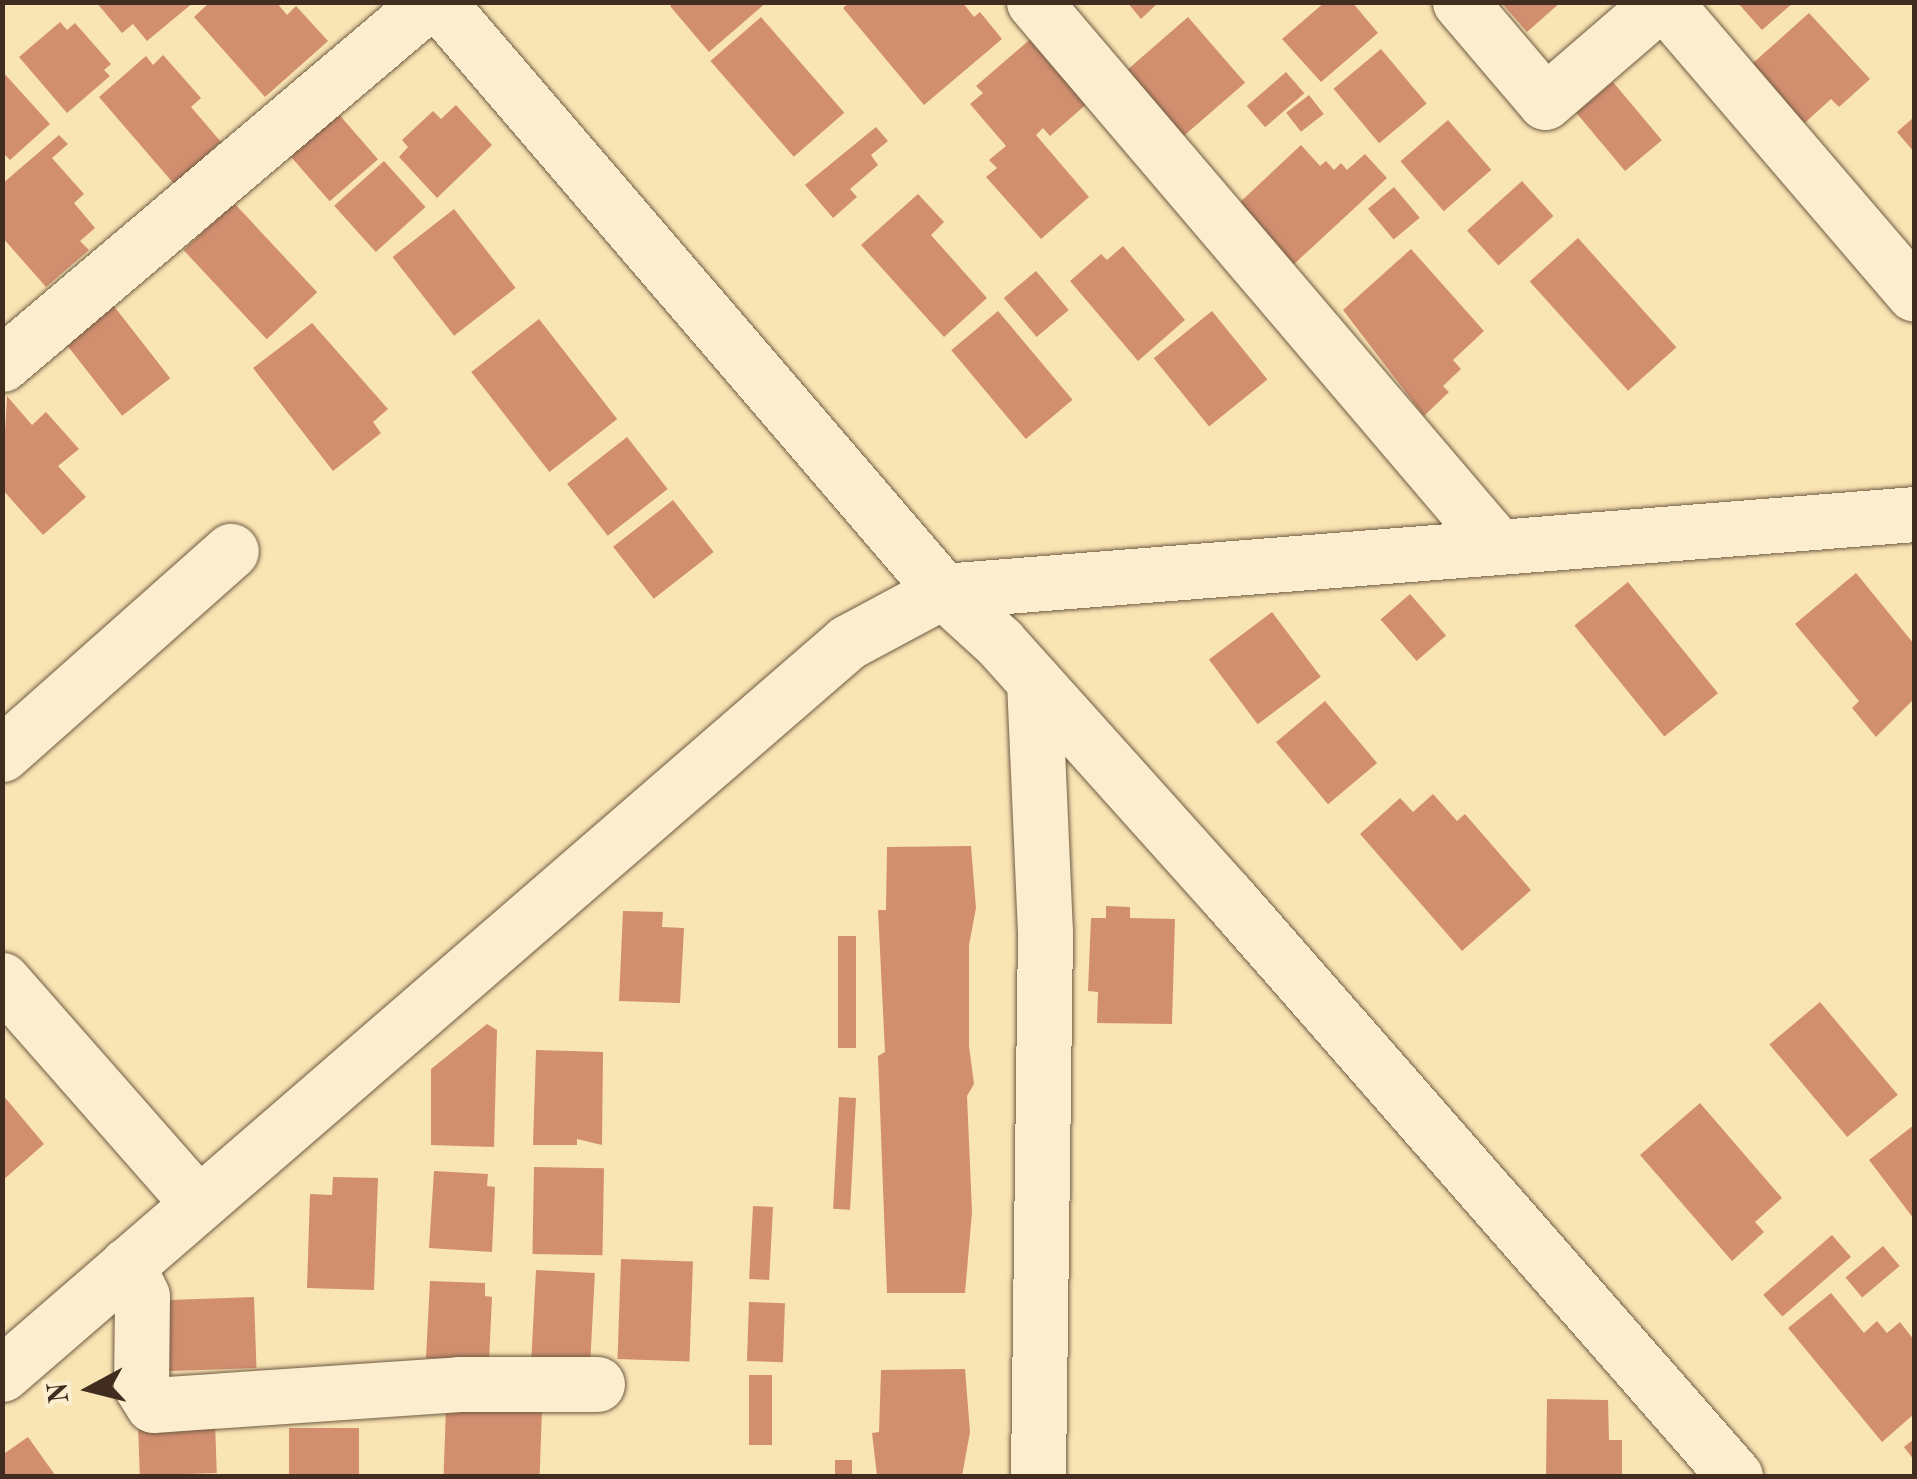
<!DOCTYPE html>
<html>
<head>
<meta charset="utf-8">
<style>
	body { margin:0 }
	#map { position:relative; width:1917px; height:1479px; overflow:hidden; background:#f9e4b3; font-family:"Old Standard TT",serif }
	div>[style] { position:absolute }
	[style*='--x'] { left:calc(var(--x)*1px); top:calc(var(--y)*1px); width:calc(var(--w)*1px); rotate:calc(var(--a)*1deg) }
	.building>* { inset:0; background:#d28f6f; transform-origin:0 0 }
	.roads { filter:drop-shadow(0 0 2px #6f5b44) drop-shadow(0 0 2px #6f5b44) }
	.street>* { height:55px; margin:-27.5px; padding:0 27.5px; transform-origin:27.5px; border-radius:27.5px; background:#fbedce }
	span { translate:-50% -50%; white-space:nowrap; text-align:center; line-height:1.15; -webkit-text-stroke:8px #fbedce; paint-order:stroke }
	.frame { position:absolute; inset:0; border:5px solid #412d1f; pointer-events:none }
	.north { position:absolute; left:40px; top:1339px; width:100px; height:100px; -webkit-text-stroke:8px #fbedce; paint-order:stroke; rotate:263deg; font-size:28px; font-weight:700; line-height:40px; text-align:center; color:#412d1f }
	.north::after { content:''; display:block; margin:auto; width:35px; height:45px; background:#412d1f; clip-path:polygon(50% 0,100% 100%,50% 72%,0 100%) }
</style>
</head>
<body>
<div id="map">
	<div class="building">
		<i style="clip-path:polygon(96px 2px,194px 2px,147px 41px,133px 24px,122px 33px)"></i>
		<i style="clip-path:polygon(210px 2px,276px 2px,287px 15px,296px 6px,328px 41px,265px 97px,194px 17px)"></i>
		<i style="clip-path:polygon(675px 2px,767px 2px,709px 52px,670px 6px)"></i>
		<i style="clip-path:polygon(850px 2px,962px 2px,974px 17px,980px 12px,1002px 39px,924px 105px,843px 8px)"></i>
		<i style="clip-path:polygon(1127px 2px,1159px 2px,1141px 19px)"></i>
		<i style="clip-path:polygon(1325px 2px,1352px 2px,1378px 33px,1321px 82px,1282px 39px)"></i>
		<i style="clip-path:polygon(1501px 2px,1561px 2px,1527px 32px)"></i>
		<i style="clip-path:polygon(1737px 2px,1794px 2px,1762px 30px)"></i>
		<i style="clip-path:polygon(1809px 13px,1870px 79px,1839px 107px,1831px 99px,1797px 130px,1744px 71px)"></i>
		<i style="left:761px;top:17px;width:127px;height:67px;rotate:49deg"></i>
		<i style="left:1188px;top:17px;width:87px;height:83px;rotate:49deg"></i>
		<i style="clip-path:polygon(60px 22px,67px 30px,75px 23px,111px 64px,104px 70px,110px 76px,67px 113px,19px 57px)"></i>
		<i style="clip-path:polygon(1034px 36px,1090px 101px,1050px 136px,1043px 128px,1036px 135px,1089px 197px,1041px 239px,986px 177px,997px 168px,989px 160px,1006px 146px,970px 104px,983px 93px,976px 86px)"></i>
		<i style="left:1381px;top:49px;width:71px;height:62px;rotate:50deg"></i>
		<i style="clip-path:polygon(163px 55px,201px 98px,191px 107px,221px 142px,174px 184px,99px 97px,146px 56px,153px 65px)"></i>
		<i style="clip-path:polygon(2px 71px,50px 124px,10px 160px,2px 152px)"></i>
		<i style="left:1286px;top:72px;width:28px;height:52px;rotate:49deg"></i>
		<i style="left:1613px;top:82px;width:76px;height:48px;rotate:50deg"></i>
		<i style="left:1309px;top:95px;width:24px;height:29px;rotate:52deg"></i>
		<i style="clip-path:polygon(456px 105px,492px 145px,437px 198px,399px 157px,408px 147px,402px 140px,433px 111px,441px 119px)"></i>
		<i style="left:336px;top:111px;width:64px;height:64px;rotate:49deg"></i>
		<i style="clip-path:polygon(1914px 117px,1914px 152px,1897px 132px)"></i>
		<i style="left:1448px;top:120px;width:66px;height:63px;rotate:49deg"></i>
		<i style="clip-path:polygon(876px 127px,888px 141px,871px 155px,878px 165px,850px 189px,857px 197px,833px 218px,805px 185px)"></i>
		<i style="clip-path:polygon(59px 135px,68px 144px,52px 158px,84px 194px,74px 203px,95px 228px,80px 241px,89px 250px,46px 287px,2px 237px,2px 184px)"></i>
		<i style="clip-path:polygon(1301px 145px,1320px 166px,1326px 161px,1334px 170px,1341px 163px,1347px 170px,1365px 154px,1387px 178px,1292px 266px,1237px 205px)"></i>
		<i style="left:384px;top:161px;width:62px;height:67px;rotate:48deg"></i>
		<i style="left:1522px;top:181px;width:47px;height:74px;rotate:48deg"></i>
		<i style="left:1394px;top:187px;width:40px;height:34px;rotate:50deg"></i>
		<i style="clip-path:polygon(918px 194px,944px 222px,931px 235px,987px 298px,944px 337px,861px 245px)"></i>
		<i style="left:234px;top:203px;width:122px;height:69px;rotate:47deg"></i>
		<i style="left:454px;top:209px;width:100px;height:78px;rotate:52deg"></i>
		<i style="left:1578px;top:238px;width:147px;height:65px;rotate:48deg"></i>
		<i style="clip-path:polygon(1123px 246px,1185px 320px,1138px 361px,1070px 281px,1101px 254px,1107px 260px)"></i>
		<i style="clip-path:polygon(1411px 249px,1484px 331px,1453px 360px,1461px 369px,1443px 386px,1449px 392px,1424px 416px,1343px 310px)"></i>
		<i style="left:1036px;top:271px;width:51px;height:42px;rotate:50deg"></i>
		<i style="left:113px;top:305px;width:93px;height:61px;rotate:52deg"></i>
		<i style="left:998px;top:311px;width:116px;height:61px;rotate:50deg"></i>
		<i style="left:1212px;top:311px;width:88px;height:75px;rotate:51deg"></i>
		<i style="left:539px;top:319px;width:127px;height:86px;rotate:52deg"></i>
		<i style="clip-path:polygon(312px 323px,388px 409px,373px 422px,381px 433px,333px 471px,253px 368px)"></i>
		<i style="clip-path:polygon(7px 396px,32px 425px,46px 412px,79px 449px,58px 466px,86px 497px,43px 535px,2px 489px)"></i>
		<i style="left:627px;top:437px;width:66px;height:76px;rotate:52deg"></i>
		<i style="left:673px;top:500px;width:66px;height:76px;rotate:52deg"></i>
		<i style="clip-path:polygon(1856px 573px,1914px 644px,1914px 699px,1876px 737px,1852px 708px,1859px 701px,1795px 624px)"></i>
		<i style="left:1628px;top:582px;width:143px;height:69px;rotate:51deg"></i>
		<i style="left:1410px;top:594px;width:55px;height:39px;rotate:49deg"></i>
		<i style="left:1272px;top:612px;width:81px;height:79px;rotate:53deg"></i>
		<i style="left:1325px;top:701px;width:81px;height:64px;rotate:50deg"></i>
		<i style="clip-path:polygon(1433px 794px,1457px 821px,1465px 814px,1531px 890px,1462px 951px,1360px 834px,1400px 798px,1413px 812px)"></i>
		<i style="clip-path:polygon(971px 846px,976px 908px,969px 945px,969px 1046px,974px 1084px,967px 1096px,972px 1212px,965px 1293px,887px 1293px,878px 1056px,885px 1052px,878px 910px,886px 910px,887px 847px)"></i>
		<i style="clip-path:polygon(1106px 906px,1130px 907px,1130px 918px,1175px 919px,1172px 1024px,1097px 1023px,1098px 992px,1088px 991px,1091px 918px,1106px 918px)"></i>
		<i style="clip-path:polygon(623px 911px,663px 912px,662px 927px,684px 928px,680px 1003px,619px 1001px)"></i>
		<i style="left:838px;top:936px;width:18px;height:112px"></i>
		<i style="left:1820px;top:1002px;width:121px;height:66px;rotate:50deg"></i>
		<i style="clip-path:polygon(487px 1024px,497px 1030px,494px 1147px,431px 1145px,431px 1069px)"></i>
		<i style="clip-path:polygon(536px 1050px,603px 1052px,602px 1145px,577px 1139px,577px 1145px,533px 1145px)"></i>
		<i style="clip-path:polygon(2px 1094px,44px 1144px,2px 1181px)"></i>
		<i style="left:839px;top:1097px;width:17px;height:112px;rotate:3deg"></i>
		<i style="clip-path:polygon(1700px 1103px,1782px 1198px,1755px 1222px,1764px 1232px,1732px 1261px,1640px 1155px)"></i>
		<i style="clip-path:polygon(1914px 1125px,1914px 1219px,1869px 1160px)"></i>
		<i style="left:534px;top:1167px;width:70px;height:87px;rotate:1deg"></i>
		<i style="clip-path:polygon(434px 1171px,488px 1174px,487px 1186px,495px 1187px,492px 1252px,429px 1248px)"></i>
		<i style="clip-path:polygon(333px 1177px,378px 1178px,374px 1290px,307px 1288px,310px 1194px,332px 1195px)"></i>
		<i style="left:753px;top:1206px;width:20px;height:73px;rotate:3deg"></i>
		<i style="left:1832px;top:1235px;width:29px;height:91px;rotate:49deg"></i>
		<i style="left:1883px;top:1246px;width:26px;height:49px;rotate:50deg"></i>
		<i style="left:621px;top:1259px;width:72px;height:100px;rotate:2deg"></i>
		<i style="left:536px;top:1270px;width:59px;height:89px;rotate:3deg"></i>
		<i style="clip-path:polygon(430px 1281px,485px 1283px,485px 1296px,492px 1297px,489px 1362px,426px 1358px)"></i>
		<i style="clip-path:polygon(1831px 1293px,1864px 1333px,1877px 1321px,1887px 1333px,1900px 1322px,1914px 1340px,1914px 1414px,1882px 1442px,1788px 1328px)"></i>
		<i style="left:254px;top:1297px;width:71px;height:91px;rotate:88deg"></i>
		<i style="left:749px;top:1302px;width:36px;height:59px;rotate:2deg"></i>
		<i style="clip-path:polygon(965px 1369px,970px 1432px,962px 1476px,877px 1476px,872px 1433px,879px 1432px,881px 1370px)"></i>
		<i style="left:749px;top:1375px;width:23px;height:70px"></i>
		<i style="clip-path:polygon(1547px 1399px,1608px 1400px,1609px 1440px,1622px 1440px,1622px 1476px,1546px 1476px)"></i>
		<i style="left:446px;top:1407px;width:96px;height:69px;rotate:2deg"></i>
		<i style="left:215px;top:1422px;width:51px;height:77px;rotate:88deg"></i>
		<i style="left:289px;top:1428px;width:70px;height:48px"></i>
		<i style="clip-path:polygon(28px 1437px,55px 1475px,2px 1476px,2px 1455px)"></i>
		<i style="clip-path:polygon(1914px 1439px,1914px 1460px,1904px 1447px)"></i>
		<i style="left:835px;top:1460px;width:17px;height:16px"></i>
	</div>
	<div class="roads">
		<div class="street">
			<i style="--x:438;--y:2;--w:776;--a:49.39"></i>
			<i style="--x:943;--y:591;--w:76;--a:42.3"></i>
			<i style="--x:999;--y:642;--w:341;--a:48.1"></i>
			<i style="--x:1227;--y:896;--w:771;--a:48.79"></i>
			<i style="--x:1034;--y:2;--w:716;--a:49.59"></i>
			<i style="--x:1460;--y:2;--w:131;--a:49.6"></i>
			<i style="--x:1545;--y:102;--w:153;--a:-40.8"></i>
			<i style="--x:1664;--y:2;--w:384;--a:49.4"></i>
			<i style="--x:2;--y:364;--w:560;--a:-40.29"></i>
			<i style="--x:1034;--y:681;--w:250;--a:87.5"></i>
			<i style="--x:1045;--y:931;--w:545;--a:90.74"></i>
			<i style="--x:2;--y:754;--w:306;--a:-41.6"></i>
			<i style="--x:2;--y:980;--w:295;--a:48.7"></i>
			<i style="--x:127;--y:1265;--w:34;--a:64"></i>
			<i style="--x:142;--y:1296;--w:90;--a:90.6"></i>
			<i style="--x:141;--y:1386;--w:22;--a:58"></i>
			<i style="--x:153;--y:1405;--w:307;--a:-3.9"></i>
			<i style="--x:459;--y:1384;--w:138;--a:0"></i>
			<i style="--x:2;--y:1374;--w:1119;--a:-40.87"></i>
			<i style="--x:848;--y:642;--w:108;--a:-28.2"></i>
			<i style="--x:943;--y:591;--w:974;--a:-4.53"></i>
		</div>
	</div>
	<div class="frame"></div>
	<div class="north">N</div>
</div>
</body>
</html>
